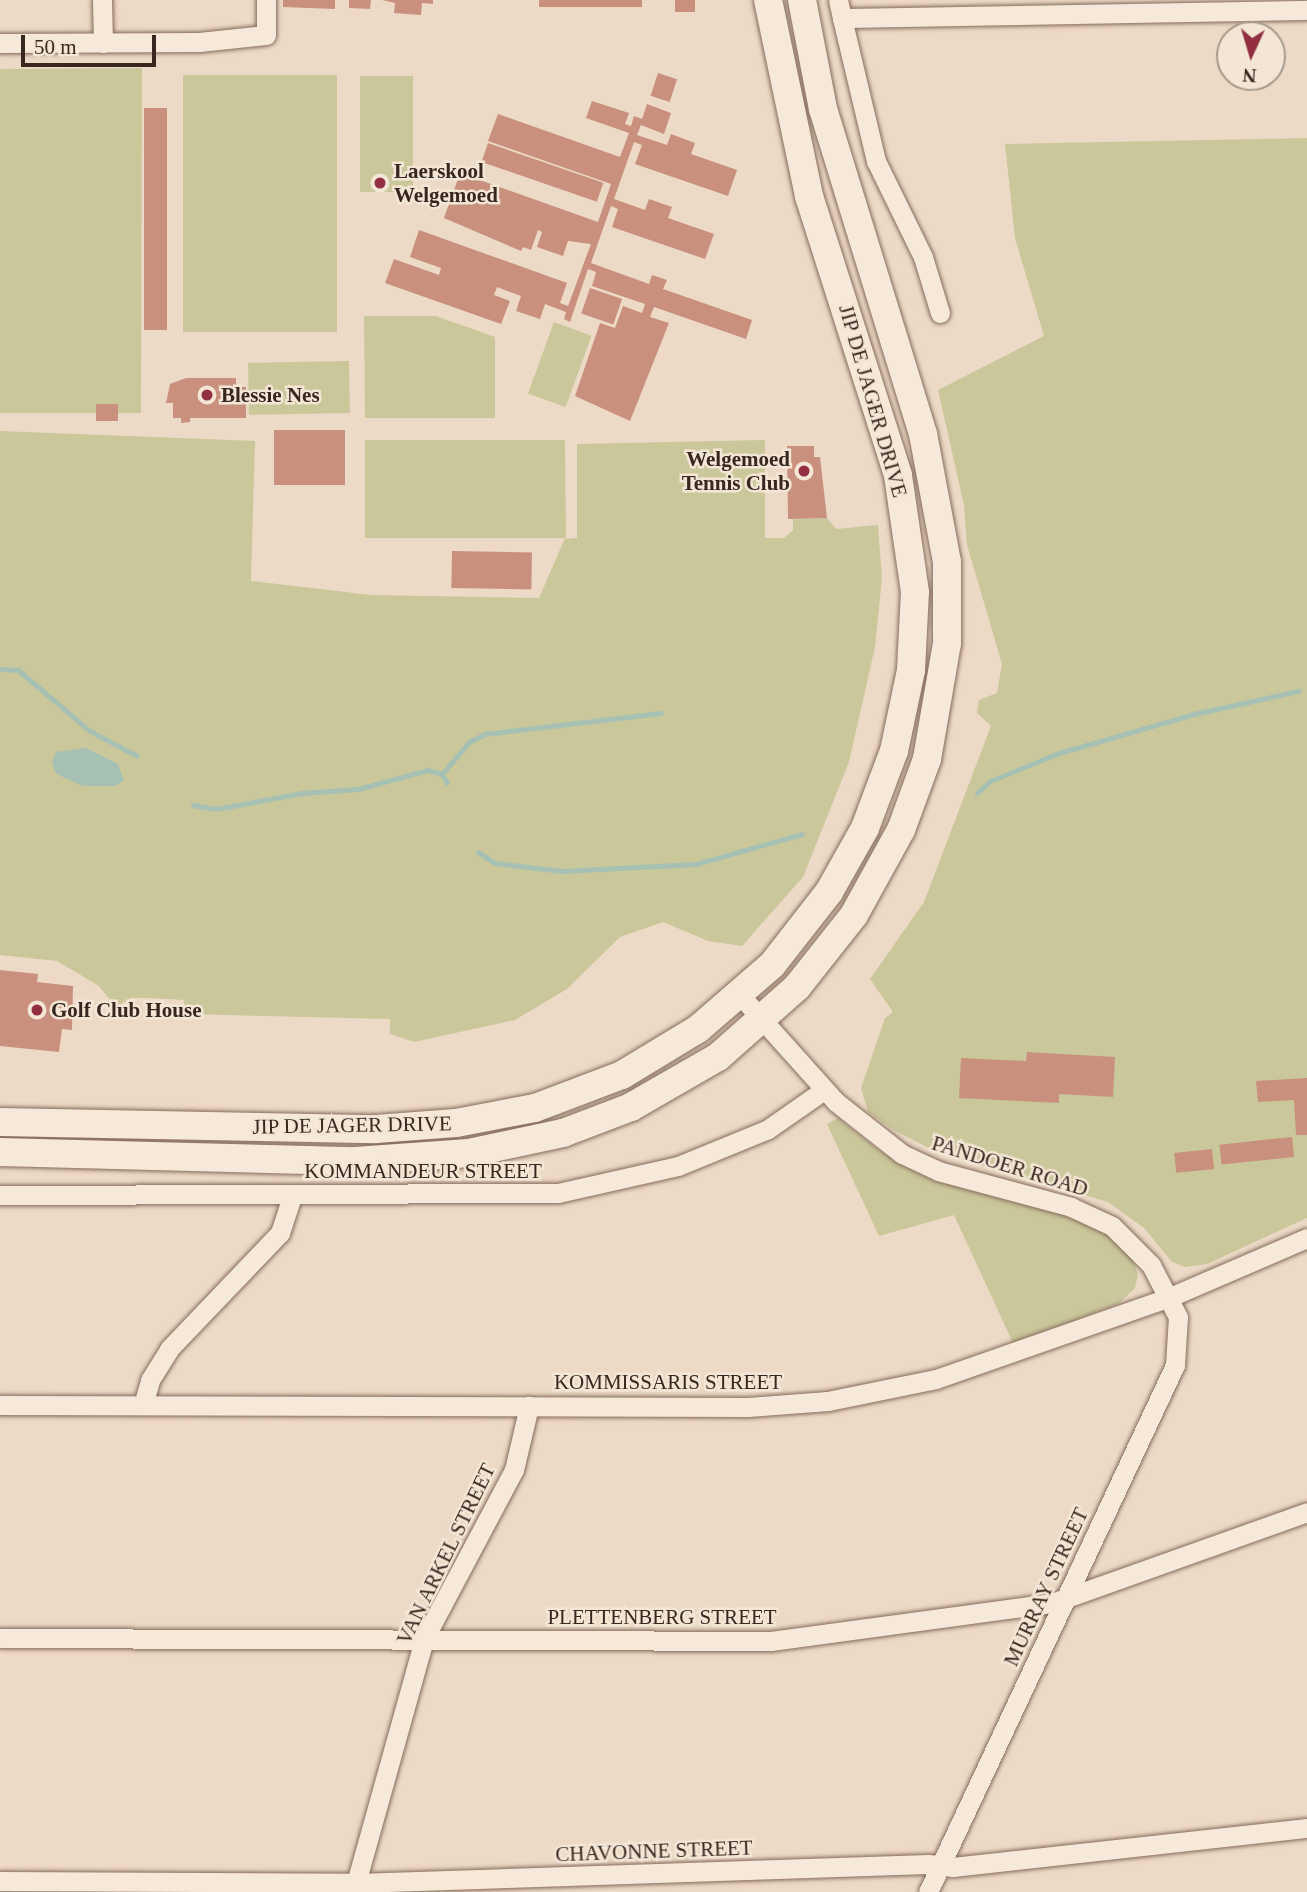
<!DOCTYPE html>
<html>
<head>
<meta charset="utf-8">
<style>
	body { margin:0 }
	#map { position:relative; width:1307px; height:1892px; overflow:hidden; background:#ecdac6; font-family:Georgia,serif }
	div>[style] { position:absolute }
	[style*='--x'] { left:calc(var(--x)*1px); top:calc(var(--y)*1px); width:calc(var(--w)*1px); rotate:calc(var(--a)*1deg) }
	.green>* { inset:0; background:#cac79a; transform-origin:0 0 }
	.water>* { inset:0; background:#a7c0b4 }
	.stream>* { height:5px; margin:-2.5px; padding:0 2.5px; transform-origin:2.5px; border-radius:2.5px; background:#a7c0b4 }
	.building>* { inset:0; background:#c8907d; transform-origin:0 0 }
	.roads { filter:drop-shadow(0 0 2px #866b5c) drop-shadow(0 0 2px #866b5c) }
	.street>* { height:19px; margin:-9.5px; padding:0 9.5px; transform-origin:9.5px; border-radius:9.5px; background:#f7e9d9 }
	.secondary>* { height:28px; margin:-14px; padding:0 14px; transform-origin:14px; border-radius:14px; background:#f7e9d9 }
	.dots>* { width:19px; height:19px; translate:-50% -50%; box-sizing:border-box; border:4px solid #f4e6d5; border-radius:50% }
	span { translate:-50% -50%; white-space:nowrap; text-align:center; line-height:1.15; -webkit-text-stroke:5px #f4e6d5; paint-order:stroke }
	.poi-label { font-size:21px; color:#37271f; font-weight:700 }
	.left { translate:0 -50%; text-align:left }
	.right { translate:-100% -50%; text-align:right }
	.street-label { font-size:21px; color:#37271f }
	.north { position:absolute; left:1216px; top:21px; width:70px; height:70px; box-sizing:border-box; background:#f4e6d5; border:2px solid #a89a8c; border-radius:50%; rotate:184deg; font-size:19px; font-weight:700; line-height:28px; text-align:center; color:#37271f }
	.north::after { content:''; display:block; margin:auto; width:24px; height:32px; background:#922f41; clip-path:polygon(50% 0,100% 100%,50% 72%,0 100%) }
	.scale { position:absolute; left:21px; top:35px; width:135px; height:32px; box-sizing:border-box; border:4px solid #37271f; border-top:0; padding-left:9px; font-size:21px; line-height:24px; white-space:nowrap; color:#37271f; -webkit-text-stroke:5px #f4e6d5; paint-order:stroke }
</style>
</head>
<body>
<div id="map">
	<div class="green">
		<i style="clip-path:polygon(142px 68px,141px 413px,118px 413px,117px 404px,96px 404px,96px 413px,0 413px,0 69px)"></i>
		<i style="left:337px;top:75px;width:257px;height:154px;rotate:90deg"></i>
		<i style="left:360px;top:76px;width:53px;height:116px"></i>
		<i style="clip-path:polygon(1307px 138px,1307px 1218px,1207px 1264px,1185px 1267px,1172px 1262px,1144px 1228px,1108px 1202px,939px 1153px,895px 1131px,868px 1112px,861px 1088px,885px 1018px,893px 1012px,870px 979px,924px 902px,991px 726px,977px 713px,979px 700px,997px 693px,1002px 664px,967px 545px,964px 505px,938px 390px,1044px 336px,1015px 238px,1005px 144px)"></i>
		<i style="clip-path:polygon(364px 316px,436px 316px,495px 337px,495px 418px,365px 418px)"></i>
		<i style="left:554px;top:322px;width:40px;height:76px;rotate:20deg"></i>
		<i style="left:349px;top:361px;width:52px;height:101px;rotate:89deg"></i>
		<i style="clip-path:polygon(0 431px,255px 441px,251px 581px,371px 595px,539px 598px,565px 538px,365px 538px,365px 440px,565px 440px,566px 539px,577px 538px,577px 444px,765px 440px,765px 538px,784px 538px,793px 530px,793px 519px,827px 518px,836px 529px,878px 525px,882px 578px,875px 647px,849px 762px,803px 877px,742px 946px,708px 941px,663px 922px,620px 937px,567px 989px,515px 1020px,414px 1042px,390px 1034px,390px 1019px,184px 1014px,184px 1000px,149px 998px,131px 998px,116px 1007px,99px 986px,57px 961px,0 955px)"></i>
		<i style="clip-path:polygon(838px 1118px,881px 1152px,943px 1182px,1064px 1215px,1108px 1235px,1133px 1259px,1138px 1275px,1135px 1288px,1118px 1304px,1013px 1343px,954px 1215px,879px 1236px,827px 1124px)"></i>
	</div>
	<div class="water">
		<i style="clip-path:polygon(86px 748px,118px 764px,124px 781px,115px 786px,83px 786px,56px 774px,52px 762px,56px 752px)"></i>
	</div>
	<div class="stream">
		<i style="--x:0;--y:669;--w:18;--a:3"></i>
		<i style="--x:18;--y:670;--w:94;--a:40.3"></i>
		<i style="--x:90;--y:731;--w:53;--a:28"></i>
		<i style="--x:442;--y:774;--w:42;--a:-49.8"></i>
		<i style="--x:469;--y:742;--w:18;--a:-27"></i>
		<i style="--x:485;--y:734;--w:177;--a:-6.8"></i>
		<i style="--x:977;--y:793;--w:18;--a:-43"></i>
		<i style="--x:990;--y:781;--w:74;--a:-22.1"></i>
		<i style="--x:1059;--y:753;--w:141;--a:-16.1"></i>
		<i style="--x:1194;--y:714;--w:107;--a:-12.5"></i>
		<i style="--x:193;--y:805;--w:23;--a:10"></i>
		<i style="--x:216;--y:809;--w:87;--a:-10.5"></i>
		<i style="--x:302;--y:793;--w:56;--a:-4.1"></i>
		<i style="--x:358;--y:789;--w:73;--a:-15.2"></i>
		<i style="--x:428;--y:770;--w:15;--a:16"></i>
		<i style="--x:442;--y:774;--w:10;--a:61"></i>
		<i style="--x:478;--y:852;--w:20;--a:33"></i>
		<i style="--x:495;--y:863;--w:67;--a:6.8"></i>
		<i style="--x:562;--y:871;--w:134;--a:-3"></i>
		<i style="--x:696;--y:864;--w:110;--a:-15.8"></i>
	</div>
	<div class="building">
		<i style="clip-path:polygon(283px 0,335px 0,335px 9px,283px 7px)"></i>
		<i style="clip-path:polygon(349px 0,371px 0,370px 9px,349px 8px)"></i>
		<i style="clip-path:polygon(382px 0,433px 0,433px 4px,422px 3px,421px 15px,394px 13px,395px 3px)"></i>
		<i style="left:539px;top:0;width:103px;height:7px"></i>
		<i style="left:675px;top:0;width:20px;height:12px"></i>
		<i style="left:658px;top:73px;width:20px;height:24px;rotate:18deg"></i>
		<i style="clip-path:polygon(592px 101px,629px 113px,625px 124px,631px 126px,634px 116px,642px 119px,647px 104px,671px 113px,664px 134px,641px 125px,637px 135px,667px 145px,671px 134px,695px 143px,691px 154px,737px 170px,728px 196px,635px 164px,642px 145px,634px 142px,614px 199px,645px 210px,649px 199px,672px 207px,668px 218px,714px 234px,705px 259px,612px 227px,618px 209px,611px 206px,591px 263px,649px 284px,652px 275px,667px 280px,663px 289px,752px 320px,746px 339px,654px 307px,650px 317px,669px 323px,630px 421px,575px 396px,600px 323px,615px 328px,623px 306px,642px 313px,645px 304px,592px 286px,596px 272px,588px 269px,570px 322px,564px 319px,566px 312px,545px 304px,540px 319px,516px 311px,521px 296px,497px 287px,494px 295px,510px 301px,501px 324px,385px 283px,394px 259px,439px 275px,441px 268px,410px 257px,419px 230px,567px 283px,560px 303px,568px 306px,591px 244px,568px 241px,563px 256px,537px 247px,542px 232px,538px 230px,531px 250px,523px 247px,521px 251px,444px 218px,460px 173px,598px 222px,611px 184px,488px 141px,498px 114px,620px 157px,629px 133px,586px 118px)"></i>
		<i style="left:144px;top:108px;width:23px;height:222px"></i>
		<i style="left:488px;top:143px;width:122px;height:20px;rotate:19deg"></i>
		<i style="left:590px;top:288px;width:34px;height:27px;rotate:19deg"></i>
		<i style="clip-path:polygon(186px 378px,236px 378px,236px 387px,246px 387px,246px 418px,190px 418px,190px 422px,181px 423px,181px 418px,173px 418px,173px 403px,166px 403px,170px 384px)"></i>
		<i style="left:96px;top:404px;width:22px;height:17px"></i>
		<i style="left:345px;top:430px;width:55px;height:71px;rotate:90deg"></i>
		<i style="clip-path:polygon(787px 446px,814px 446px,814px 457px,820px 457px,827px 518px,788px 519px)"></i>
		<i style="left:452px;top:551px;width:80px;height:37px;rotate:1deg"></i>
		<i style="clip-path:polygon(0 970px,38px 974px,37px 982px,73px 986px,72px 1030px,62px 1029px,59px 1052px,0 1046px)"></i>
		<i style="clip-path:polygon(1027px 1052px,1115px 1057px,1113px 1097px,1059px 1094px,1059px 1103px,959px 1098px,961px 1058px,1026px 1061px)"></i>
		<i style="clip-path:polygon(1307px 1078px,1307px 1135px,1296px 1135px,1294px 1100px,1258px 1102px,1256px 1081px)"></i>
		<i style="left:1292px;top:1137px;width:20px;height:73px;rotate:84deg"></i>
		<i style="left:1212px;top:1149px;width:20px;height:38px;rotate:84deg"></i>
	</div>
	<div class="roads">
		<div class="street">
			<i style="--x:102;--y:0;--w:43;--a:88.7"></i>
			<i style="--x:838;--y:0;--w:18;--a:77"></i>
			<i style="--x:0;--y:43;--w:199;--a:-0.3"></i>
			<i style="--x:199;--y:42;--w:67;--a:-6"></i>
			<i style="--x:266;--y:35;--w:35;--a:-90"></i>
			<i style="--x:940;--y:313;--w:59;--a:-106.9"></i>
			<i style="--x:923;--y:257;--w:107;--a:-116.1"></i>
			<i style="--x:876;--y:161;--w:147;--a:-103.4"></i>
			<i style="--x:842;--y:18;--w:465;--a:-1"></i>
			<i style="--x:740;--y:995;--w:144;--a:48.1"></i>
			<i style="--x:836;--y:1102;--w:84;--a:38.2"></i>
			<i style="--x:902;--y:1154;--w:40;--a:25"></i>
			<i style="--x:938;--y:1171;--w:138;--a:15.1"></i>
			<i style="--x:1071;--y:1207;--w:45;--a:24.9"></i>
			<i style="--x:1112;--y:1226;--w:55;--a:45"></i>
			<i style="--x:1151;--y:1265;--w:59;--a:62.6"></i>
			<i style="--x:1178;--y:1317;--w:48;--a:93.6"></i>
			<i style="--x:1175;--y:1365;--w:582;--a:115.11"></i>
			<i style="--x:0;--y:1195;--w:558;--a:-0.21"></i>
			<i style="--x:558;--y:1193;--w:123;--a:-12.7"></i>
			<i style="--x:678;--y:1166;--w:97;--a:-22.3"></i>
			<i style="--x:768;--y:1129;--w:68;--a:-34.9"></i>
			<i style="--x:0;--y:1405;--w:748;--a:0.15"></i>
			<i style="--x:748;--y:1407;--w:80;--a:-4.3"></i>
			<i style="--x:828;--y:1401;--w:110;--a:-11.5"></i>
			<i style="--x:936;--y:1379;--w:248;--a:-19.3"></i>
			<i style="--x:1170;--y:1297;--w:149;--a:-23.3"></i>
			<i style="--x:143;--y:1405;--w:26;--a:-74"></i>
			<i style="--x:150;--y:1380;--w:36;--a:-58"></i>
			<i style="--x:169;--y:1349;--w:161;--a:-46.3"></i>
			<i style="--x:280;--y:1233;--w:40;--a:-72"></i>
			<i style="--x:0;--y:1638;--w:771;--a:0.22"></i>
			<i style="--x:771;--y:1641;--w:284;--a:-7.7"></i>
			<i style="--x:1052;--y:1603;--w:271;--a:-19.6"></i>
			<i style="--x:0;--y:1881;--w:356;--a:0.3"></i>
			<i style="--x:356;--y:1883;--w:572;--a:-1.9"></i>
			<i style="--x:928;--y:1864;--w:25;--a:7"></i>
			<i style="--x:953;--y:1867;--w:356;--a:-6.3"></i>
			<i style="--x:356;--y:1883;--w:253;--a:-74.4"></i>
			<i style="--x:424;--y:1639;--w:191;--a:-62"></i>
			<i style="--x:514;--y:1470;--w:66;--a:-76.8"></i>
		</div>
		<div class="secondary">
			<i style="--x:0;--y:1122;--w:376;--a:1.1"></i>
			<i style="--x:376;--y:1129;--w:80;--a:-4.3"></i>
			<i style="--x:456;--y:1123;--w:80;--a:-10.8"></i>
			<i style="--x:535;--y:1108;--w:93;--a:-20.8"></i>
			<i style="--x:622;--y:1075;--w:89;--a:-31.2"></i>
			<i style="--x:698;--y:1029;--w:98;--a:-40.9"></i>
			<i style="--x:772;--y:965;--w:93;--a:-52"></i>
			<i style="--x:829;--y:892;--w:73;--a:-60.6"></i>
			<i style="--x:865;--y:828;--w:82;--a:-69.4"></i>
			<i style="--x:894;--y:751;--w:83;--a:-78.1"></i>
			<i style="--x:911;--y:670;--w:78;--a:-87.1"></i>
			<i style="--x:915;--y:592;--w:118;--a:-98.3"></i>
			<i style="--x:898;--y:475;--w:293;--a:-107.7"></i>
			<i style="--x:809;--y:196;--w:200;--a:-101.8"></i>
			<i style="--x:0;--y:1152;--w:355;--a:1.5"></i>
			<i style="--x:355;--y:1161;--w:114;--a:-4"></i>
			<i style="--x:469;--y:1153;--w:96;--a:-12"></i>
			<i style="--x:563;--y:1133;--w:73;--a:-20.9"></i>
			<i style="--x:631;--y:1107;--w:100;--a:-29.9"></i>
			<i style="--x:718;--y:1057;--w:106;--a:-41.5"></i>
			<i style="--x:797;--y:987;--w:92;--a:-51.6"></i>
			<i style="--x:854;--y:915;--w:97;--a:-61.1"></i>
			<i style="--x:901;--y:830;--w:76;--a:-69.9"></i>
			<i style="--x:927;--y:759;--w:118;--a:-80.2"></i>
			<i style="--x:947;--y:643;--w:81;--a:-90"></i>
			<i style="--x:947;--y:562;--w:130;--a:-100.6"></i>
			<i style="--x:923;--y:434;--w:340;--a:-107.1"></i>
			<i style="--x:823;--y:109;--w:111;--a:-100.9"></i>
		</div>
	</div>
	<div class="dots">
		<i style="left:380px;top:183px;background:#922f41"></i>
		<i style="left:207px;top:395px;background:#922f41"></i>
		<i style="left:804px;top:471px;background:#922f41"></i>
		<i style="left:37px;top:1010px;background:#922f41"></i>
	</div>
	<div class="poi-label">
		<span class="left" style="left:394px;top:183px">Laerskool<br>Welgemoed</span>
		<span class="left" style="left:221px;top:395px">Blessie Nes</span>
		<span class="right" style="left:790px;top:471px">Welgemoed<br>Tennis Club</span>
		<span class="left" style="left:51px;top:1010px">Golf Club House</span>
	</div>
	<div class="street-label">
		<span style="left:873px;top:401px;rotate:74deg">JIP DE JAGER DRIVE</span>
		<span style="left:352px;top:1125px;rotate:-1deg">JIP DE JAGER DRIVE</span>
		<span style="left:1010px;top:1166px;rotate:17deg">PANDOER ROAD</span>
		<span style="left:423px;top:1171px">KOMMANDEUR STREET</span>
		<span style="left:668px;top:1382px">KOMMISSARIS STREET</span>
		<span style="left:446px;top:1554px;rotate:-64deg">VAN ARKEL STREET</span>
		<span style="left:1046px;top:1587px;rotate:-65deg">MURRAY STREET</span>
		<span style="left:662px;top:1617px">PLETTENBERG STREET</span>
		<span style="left:654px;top:1851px;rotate:-2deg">CHAVONNE STREET</span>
	</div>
	<div class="north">N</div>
	<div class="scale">50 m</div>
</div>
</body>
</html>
